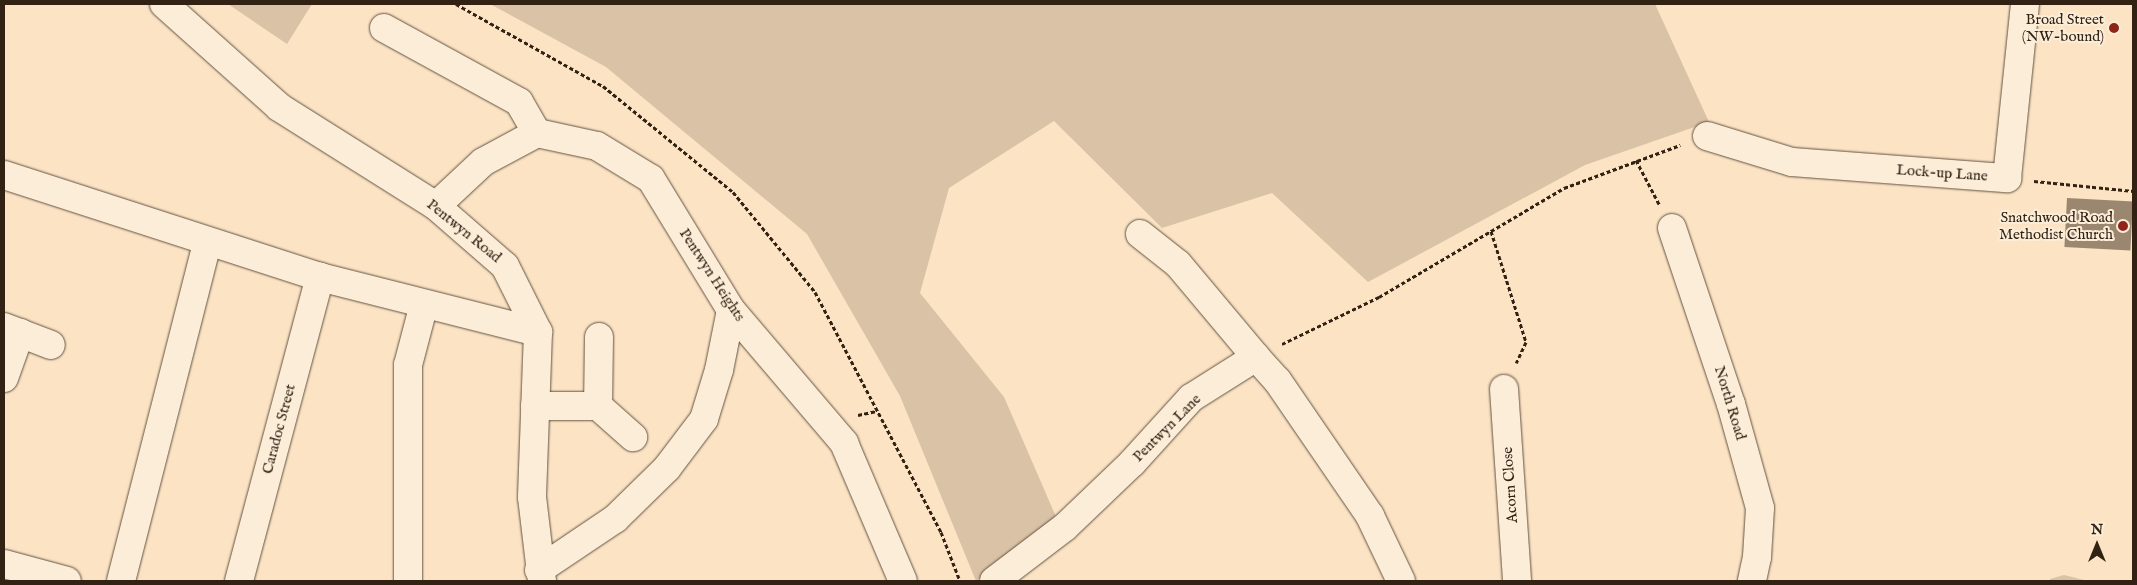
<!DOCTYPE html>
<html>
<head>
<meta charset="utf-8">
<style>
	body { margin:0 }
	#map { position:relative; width:2137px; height:585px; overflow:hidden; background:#fbe3c4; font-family:"IM FELL English",serif }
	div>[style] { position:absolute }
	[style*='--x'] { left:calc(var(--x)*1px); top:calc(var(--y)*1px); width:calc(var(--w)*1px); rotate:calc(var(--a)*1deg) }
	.green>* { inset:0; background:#d9c2a6 }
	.building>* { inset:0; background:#9b8670; transform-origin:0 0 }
	.path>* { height:3px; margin-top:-1.5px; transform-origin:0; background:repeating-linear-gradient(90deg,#322214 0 4px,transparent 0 6.5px) }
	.roads { filter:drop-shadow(0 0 1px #645240) drop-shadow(0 0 1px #645240) }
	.minor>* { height:28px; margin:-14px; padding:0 14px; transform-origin:14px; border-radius:14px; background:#fcedd9 }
	.dots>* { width:14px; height:14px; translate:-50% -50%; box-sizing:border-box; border:2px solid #fcedd9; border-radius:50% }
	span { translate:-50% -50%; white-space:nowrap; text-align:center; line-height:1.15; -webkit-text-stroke:4px #fcedd9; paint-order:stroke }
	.poi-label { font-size:15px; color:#322214 }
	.right { translate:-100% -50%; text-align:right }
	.street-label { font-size:15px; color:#322214 }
	.frame { position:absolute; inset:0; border:5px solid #322214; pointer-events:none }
	.north { position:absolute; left:2072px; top:520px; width:50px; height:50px; -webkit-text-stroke:4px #fcedd9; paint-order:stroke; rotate:0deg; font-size:14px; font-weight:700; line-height:20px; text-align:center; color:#322214 }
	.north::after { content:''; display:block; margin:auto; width:18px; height:22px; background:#322214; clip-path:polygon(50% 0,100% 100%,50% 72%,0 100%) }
</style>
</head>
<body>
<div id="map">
	<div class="green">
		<i style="clip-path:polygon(228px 4px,312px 4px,287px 44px)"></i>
		<i style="clip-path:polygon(490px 4px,1655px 4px,1709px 122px,1585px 165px,1368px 282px,1272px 193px,1162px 228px,1054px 121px,949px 188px,920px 293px,1004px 397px,1057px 519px,976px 581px,900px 396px,807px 234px,606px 67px)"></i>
		<i style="clip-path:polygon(2064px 575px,2088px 581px,2050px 581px,2050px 579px)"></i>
	</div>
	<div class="building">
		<i style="left:2067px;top:198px;width:66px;height:49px;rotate:3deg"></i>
	</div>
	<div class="path">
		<i style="--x:456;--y:4;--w:168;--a:29.2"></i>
		<i style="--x:603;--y:86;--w:168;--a:39.2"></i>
		<i style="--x:733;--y:192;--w:129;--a:50.6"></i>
		<i style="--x:815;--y:292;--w:271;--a:62.3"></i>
		<i style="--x:941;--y:532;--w:53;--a:68.8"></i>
		<i style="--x:1636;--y:160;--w:50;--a:62.4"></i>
		<i style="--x:2034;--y:181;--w:100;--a:5.8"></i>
		<i style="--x:1491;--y:231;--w:116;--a:72.5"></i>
		<i style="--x:1526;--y:342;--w:23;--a:115"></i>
		<i style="--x:1282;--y:344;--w:108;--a:-25.9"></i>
		<i style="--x:1379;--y:297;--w:215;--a:-30.5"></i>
		<i style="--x:1564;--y:188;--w:124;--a:-20.3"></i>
		<i style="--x:858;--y:415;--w:19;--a:-12"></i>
	</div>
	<div class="roads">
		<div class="minor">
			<i style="--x:164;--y:4;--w:154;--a:41.8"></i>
			<i style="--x:279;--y:107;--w:186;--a:32.2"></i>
			<i style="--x:436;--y:206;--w:91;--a:41"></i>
			<i style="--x:505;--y:266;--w:74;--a:63.4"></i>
			<i style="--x:538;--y:332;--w:165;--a:92.1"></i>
			<i style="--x:532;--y:497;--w:85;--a:83.2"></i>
			<i style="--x:384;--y:28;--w:154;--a:28.7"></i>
			<i style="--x:519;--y:102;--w:36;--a:60"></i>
			<i style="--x:1707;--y:136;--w:89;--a:17"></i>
			<i style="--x:1792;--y:162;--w:216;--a:4.3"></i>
			<i style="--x:2007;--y:178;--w:175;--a:-84.1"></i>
			<i style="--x:4;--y:175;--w:332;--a:17.9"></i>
			<i style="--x:320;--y:277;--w:225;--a:14.2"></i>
			<i style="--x:436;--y:206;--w:64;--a:-43.1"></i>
			<i style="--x:483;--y:162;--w:61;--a:-28.2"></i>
			<i style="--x:537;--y:133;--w:61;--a:12.2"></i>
			<i style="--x:597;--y:146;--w:63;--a:31.4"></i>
			<i style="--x:651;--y:179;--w:153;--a:58.6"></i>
			<i style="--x:731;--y:310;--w:175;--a:49.6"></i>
			<i style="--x:844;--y:443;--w:150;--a:66.9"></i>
			<i style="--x:1672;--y:228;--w:186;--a:71.5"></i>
			<i style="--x:1731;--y:404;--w:108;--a:74.4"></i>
			<i style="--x:1760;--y:508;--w:49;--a:93.5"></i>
			<i style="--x:1757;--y:557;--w:25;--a:102"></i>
			<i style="--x:1140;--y:234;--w:48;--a:38.3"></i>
			<i style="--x:1178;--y:264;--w:121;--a:50"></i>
			<i style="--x:4;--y:327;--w:50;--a:21"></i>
			<i style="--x:599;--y:337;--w:69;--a:90.8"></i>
			<i style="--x:598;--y:406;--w:47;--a:41.5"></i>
			<i style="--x:4;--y:378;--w:48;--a:-70.4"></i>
			<i style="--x:1504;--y:389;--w:192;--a:86.1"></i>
			<i style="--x:535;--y:406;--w:63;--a:0"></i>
			<i style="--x:4;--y:564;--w:65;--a:15.1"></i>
			<i style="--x:539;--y:570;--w:92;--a:-33.9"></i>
			<i style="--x:615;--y:519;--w:73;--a:-44.4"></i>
			<i style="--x:667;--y:468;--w:61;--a:-52.9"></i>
			<i style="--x:704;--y:419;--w:51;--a:-73"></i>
			<i style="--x:719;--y:370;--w:61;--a:-78.7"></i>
			<i style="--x:121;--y:581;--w:349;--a:-75.7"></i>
			<i style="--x:239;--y:581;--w:315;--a:-75.1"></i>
			<i style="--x:408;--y:581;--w:216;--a:-90"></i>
			<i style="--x:408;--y:365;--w:63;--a:-75.3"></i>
			<i style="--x:994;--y:581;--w:89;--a:-37.3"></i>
			<i style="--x:1065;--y:527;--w:93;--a:-43.7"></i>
			<i style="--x:1132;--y:463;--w:88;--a:-47.8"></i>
			<i style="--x:1191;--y:398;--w:77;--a:-32.2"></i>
			<i style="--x:1256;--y:357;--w:31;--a:48"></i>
			<i style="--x:1277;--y:380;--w:165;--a:55.6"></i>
			<i style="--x:1370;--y:516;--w:72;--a:64.5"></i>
		</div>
	</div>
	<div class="dots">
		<i style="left:2114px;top:28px;background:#8f2418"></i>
		<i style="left:2123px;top:226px;background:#8f2418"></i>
	</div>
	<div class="poi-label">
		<span class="right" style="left:2104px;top:28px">Broad Street<br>(NW-bound)</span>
		<span class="right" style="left:2113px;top:226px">Snatchwood Road<br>Methodist Church</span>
	</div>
	<div class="street-label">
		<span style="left:1942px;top:173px;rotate:4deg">Lock-up Lane</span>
		<span style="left:464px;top:231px;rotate:39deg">Pentwyn Road</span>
		<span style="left:712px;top:275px;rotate:57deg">Pentwyn Heights</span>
		<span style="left:1730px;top:403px;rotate:73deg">North Road</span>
		<span style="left:1167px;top:428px;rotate:-45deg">Pentwyn Lane</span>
		<span style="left:279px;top:429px;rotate:-75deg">Caradoc Street</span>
		<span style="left:1510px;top:485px;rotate:-94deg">Acorn Close</span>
	</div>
	<div class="frame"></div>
	<div class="north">N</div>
</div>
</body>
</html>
